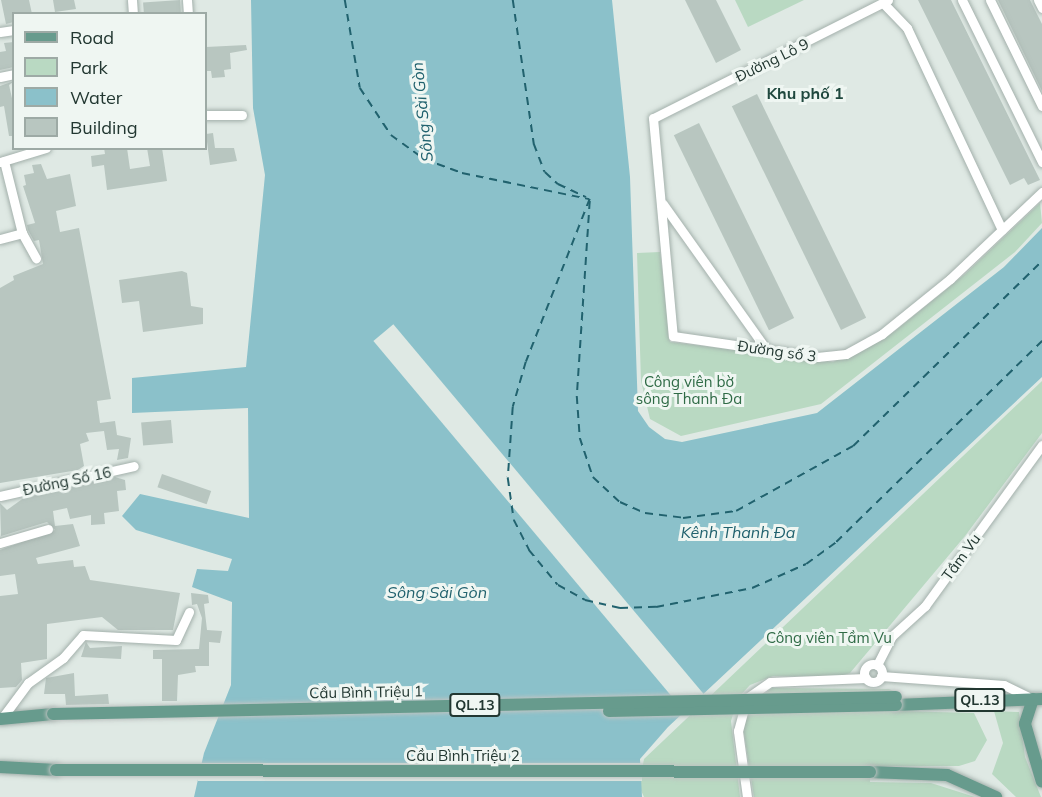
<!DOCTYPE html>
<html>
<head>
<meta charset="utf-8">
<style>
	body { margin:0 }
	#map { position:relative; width:1042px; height:797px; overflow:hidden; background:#dfe9e4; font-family:Mulish,sans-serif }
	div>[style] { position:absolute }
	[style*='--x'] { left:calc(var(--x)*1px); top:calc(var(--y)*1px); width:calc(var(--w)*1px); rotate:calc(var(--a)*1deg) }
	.green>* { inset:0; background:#b9d9c2 }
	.water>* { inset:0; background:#8bc1ca }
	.pier>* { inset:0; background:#dfe9e4; transform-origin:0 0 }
	.ferry>* { height:1.5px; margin-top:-0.75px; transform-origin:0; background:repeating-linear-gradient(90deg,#21626e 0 8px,transparent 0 14px) }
	.building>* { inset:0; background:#b8c6c0; transform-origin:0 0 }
	.roads { filter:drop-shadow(0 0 2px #a3b0ab) drop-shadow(0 0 2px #a3b0ab) }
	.minor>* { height:9px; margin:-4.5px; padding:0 4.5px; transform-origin:4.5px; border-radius:4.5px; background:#fff }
	.minor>.ring { margin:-4.5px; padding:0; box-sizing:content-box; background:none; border:9px solid #fff; border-radius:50% }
	.major>* { height:12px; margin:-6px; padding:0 6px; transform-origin:6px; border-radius:6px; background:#679b8d }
	.bridges { filter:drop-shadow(0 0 2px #bdc3c1) drop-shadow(0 0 2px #bdc3c1) }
	.major-bridge>* { height:12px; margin:-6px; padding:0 6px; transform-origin:6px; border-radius:6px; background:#679b8d }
	span { translate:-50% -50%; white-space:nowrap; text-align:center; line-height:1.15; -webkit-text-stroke:6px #eff6f2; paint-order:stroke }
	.shield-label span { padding:2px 4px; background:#eff6f2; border:2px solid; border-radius:4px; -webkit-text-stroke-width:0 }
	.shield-label { font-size:14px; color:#223731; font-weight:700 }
	.street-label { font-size:15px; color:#223731 }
	.park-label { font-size:15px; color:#2f6b46 }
	.neighbourhood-label { font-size:16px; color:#1f483e; font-weight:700 }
	.water-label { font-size:16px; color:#21626e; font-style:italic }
	.legend { position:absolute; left:12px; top:12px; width:195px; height:138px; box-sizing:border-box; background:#eff6f2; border:2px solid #9daaa5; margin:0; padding:8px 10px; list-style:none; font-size:18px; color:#223731 }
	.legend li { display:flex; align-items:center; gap:12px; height:30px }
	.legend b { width:30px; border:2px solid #9daaa5 }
</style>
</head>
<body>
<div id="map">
	<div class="green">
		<i style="clip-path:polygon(735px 0,804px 0,748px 27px)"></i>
		<i style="clip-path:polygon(1040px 203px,1042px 223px,1015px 252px,821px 404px,681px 436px,650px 419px,641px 381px,637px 253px,660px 252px,670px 342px,833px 362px,895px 331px,965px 274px)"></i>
		<i style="clip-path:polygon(1042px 381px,1042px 433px,965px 536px,850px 673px,839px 677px,773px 676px,750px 685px,738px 698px,731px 721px,740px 797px,644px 797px,639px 786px,644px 759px)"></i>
		<i style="clip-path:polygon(772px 688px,889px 689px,896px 692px,897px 711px,974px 713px,987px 740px,975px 761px,959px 766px,870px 766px,870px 782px,931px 783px,975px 797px,754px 797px,743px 727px,747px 708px)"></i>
		<i style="clip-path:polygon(994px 711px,1019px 712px,1025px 757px,1041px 797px,1016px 797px,992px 774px,1003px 743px)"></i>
	</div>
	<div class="water">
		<i style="clip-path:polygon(251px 0,612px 0,630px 177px,638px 411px,649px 427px,665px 439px,682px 442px,817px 413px,1004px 267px,1042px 228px,1042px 377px,668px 727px,640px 759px,642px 797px,194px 797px,204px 753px,231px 685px,232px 602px,192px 587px,197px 569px,228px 571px,232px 559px,136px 530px,122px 516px,140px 494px,249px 518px,248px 408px,132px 413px,132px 378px,246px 367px,265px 175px,253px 108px)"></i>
	</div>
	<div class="pier">
		<i style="left:707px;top:698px;width:26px;height:488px;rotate:140deg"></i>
		<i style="left:198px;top:763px;width:444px;height:18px"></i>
	</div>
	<div class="ferry">
		<i style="--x:345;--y:0;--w:89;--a:80.3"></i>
		<i style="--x:360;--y:88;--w:56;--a:56.6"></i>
		<i style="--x:391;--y:135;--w:41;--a:36"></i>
		<i style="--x:424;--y:159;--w:40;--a:20.2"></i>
		<i style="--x:462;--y:173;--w:130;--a:11.6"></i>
		<i style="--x:513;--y:0;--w:146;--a:81.7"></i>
		<i style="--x:534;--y:144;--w:30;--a:69"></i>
		<i style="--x:545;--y:172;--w:18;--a:43"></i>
		<i style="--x:558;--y:184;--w:31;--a:25"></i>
		<i style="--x:590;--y:199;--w:175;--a:111.4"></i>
		<i style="--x:526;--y:362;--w:47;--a:106.1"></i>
		<i style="--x:513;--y:407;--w:71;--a:94"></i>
		<i style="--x:508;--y:478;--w:42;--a:81.9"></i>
		<i style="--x:514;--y:520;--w:34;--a:63"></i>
		<i style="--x:529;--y:550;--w:45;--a:50.4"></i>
		<i style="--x:558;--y:585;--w:31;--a:29"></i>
		<i style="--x:585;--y:600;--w:36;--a:13"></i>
		<i style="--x:620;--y:608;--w:36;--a:-2"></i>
		<i style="--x:656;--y:607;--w:98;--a:-11.2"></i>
		<i style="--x:752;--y:588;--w:59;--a:-24"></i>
		<i style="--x:806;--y:564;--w:37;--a:-36"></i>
		<i style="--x:836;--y:542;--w:288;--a:-44.3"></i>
		<i style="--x:590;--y:201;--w:195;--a:93.8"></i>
		<i style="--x:577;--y:396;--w:42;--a:85.9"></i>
		<i style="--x:580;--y:438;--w:41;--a:71.6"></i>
		<i style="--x:593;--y:477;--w:37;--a:43"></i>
		<i style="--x:620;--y:502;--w:27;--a:24"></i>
		<i style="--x:645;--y:513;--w:38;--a:7"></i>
		<i style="--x:683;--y:518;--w:53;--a:-7.5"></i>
		<i style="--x:736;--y:511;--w:134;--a:-29.1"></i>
		<i style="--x:853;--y:446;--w:264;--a:-44.4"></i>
	</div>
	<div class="building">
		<i style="clip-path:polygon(1px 0,29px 0,32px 14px,14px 14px,14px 22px,6px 24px)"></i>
		<i style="clip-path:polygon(53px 0,74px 0,76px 9px,55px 12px)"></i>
		<i style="left:180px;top:0;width:14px;height:37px;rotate:86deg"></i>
		<i style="clip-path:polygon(685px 0,716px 0,741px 50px,716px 63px)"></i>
		<i style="clip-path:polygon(918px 0,951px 0,1040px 180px,1028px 185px,1024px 178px,1010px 185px)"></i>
		<i style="clip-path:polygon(998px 0,1030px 0,1042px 24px,1042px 91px)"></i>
		<i style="clip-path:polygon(14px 42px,14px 67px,0 70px,0 52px,6px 51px,4px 43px)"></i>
		<i style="clip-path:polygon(246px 45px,247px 50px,230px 53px,231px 69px,224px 70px,225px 77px,212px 78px,211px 71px,206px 71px,206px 47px)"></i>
		<i style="clip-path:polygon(14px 81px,9px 85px,14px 107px,14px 136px,9px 136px,4px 106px,0 107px,0 86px)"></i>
		<i style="left:757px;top:94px;width:249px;height:28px;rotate:64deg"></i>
		<i style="left:699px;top:123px;width:217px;height:28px;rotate:64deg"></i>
		<i style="clip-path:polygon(213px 133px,215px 148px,234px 148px,237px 161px,210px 165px,206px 134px)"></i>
		<i style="clip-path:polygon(104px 148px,127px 148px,130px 169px,150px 166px,147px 148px,162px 148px,167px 181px,107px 190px,104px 165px,92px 167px,91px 156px,105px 154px)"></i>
		<i style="clip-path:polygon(41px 164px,47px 179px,70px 174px,76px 206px,56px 211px,60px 232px,79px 228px,111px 399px,97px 401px,100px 423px,115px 421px,117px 435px,131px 438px,128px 458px,117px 460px,119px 449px,107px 450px,104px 431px,86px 433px,89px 441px,80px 444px,84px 466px,78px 470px,0 483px,0 288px,14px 280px,13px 276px,43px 264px,39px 240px,34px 241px,28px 230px,27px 225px,35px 223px,23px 186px,26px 185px,24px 175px,34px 173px,32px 165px)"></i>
		<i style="clip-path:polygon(182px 271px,187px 273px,191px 306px,203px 308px,203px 324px,143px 332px,139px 301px,122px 303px,119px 280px)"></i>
		<i style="left:171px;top:420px;width:23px;height:30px;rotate:85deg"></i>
		<i style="left:162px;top:474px;width:52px;height:14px;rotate:19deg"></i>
		<i style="clip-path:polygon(115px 477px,125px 480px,126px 490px,117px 491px,119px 511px,104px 513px,105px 524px,91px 525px,91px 515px,70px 519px,67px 508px,53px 511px,55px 526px,73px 524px,80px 546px,36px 558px,38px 564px,73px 560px,74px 567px,85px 566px,90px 580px,180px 593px,173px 630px,118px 630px,102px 617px,47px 624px,47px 659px,21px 663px,22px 680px,16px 687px,0 688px,0 596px,18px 594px,15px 574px,0 576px,0 550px,55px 530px,47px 522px,1px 536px,0 503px,7px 510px,25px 497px)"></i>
		<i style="clip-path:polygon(191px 593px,208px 595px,209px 603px,204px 604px,207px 630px,222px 631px,220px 643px,209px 642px,209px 666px,195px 666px,196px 672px,178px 675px,177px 701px,162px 701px,162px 659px,153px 659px,153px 650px,199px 649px,202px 618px,197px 604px,192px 605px)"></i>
		<i style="clip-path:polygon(86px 642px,90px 648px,122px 646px,121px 659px,81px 657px)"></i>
		<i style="clip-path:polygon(74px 673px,75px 696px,108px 694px,109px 704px,66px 705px,65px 694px,44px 694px,46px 678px)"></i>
	</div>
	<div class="roads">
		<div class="minor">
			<i style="--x:132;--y:0;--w:14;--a:86"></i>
			<i style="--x:187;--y:0;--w:14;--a:86"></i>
			<i style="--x:888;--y:0;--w:263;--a:153.3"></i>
			<i style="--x:653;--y:118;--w:219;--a:84.8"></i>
			<i style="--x:673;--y:336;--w:146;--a:8.3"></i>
			<i style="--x:817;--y:357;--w:29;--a:-6"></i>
			<i style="--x:846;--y:354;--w:41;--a:-29.1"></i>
			<i style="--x:882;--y:334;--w:87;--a:-39"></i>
			<i style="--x:950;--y:279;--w:127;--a:-43.4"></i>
			<i style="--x:962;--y:0;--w:181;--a:63.7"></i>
			<i style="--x:990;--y:0;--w:118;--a:63.9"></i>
			<i style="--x:1038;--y:0;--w:9;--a:63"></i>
			<i style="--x:885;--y:5;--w:32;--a:46"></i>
			<i style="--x:907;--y:28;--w:223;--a:64.8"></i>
			<i style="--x:0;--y:32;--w:14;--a:-8"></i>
			<i style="--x:0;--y:77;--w:14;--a:-12"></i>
			<i style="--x:206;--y:115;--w:36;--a:0"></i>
			<i style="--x:4;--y:161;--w:74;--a:76"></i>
			<i style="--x:22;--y:233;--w:29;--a:61"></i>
			<i style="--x:0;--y:162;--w:48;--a:-16.9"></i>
			<i style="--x:663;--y:204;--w:178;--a:54.6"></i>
			<i style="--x:0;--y:239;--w:23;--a:-15"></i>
			<i style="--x:0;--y:496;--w:137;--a:-12.6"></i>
			<i style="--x:0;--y:543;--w:50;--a:-16.3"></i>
			<i class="ring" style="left:864px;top:664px;width:9px;height:9px"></i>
			<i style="--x:877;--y:665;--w:33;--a:-63"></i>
			<i style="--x:892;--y:636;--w:45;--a:-42.3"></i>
			<i style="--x:925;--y:606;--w:199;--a:-54"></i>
			<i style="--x:881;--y:676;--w:123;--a:4.2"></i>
			<i style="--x:1004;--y:685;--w:32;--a:26"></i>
			<i style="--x:2;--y:718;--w:44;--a:-53.4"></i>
			<i style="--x:28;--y:683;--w:43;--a:-35.5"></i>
			<i style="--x:63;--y:658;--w:30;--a:-49"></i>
			<i style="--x:83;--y:635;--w:93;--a:3.1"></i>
			<i style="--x:176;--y:640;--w:31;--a:-65"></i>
			<i style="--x:747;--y:797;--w:67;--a:-97.8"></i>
			<i style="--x:738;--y:731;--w:34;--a:-75"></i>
			<i style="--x:747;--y:698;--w:28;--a:-35"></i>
			<i style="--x:770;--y:682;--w:96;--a:-2.4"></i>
		</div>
		<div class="major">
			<i style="--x:1033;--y:699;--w:26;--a:108"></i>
			<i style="--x:1025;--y:724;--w:60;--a:73.7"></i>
			<i style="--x:896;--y:705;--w:146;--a:-2.4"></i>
			<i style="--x:0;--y:719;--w:53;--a:-5.4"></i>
			<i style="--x:0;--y:767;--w:56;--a:3.1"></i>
			<i style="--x:870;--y:772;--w:77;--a:2.2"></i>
			<i style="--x:947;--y:775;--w:54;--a:24.2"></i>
		</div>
	</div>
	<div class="bridges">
		<div class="major-bridge">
			<i style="--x:609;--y:711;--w:287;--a:-1.2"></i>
			<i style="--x:53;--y:714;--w:843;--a:-1.16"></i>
			<i style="--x:56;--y:770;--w:814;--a:0.14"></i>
		</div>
	</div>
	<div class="shield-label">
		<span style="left:980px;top:700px">QL.13</span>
		<span style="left:475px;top:705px">QL.13</span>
	</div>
	<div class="street-label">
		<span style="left:772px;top:60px;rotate:-26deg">Đường Lô 9</span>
		<span style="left:777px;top:351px;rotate:8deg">Đường số 3</span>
		<span style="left:67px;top:481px;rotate:-12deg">Đường Số 16</span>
		<span style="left:961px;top:557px;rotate:-54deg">Tầm Vu</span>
		<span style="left:366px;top:692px;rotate:-1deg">Cầu Bình Triệu 1</span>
		<span style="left:463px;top:756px">Cầu Bình Triệu 2</span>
	</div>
	<div class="park-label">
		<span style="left:689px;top:390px">Công viên bờ<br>sông Thanh Đa</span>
		<span style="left:829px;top:638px">Công viên Tầm Vu</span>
	</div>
	<div class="neighbourhood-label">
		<span style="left:805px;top:93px">Khu phố 1</span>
	</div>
	<div class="water-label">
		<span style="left:422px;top:112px;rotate:-96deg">Sông Sài Gòn</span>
		<span style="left:738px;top:532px">Kênh Thanh Đa</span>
		<span style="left:437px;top:592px">Sông Sài Gòn</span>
	</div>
	<ul class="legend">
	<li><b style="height:8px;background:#679b8d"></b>Road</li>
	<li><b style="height:16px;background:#b9d9c2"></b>Park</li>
	<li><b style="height:16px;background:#8bc1ca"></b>Water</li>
	<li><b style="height:16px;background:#b8c6c0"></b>Building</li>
	</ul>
</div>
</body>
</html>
